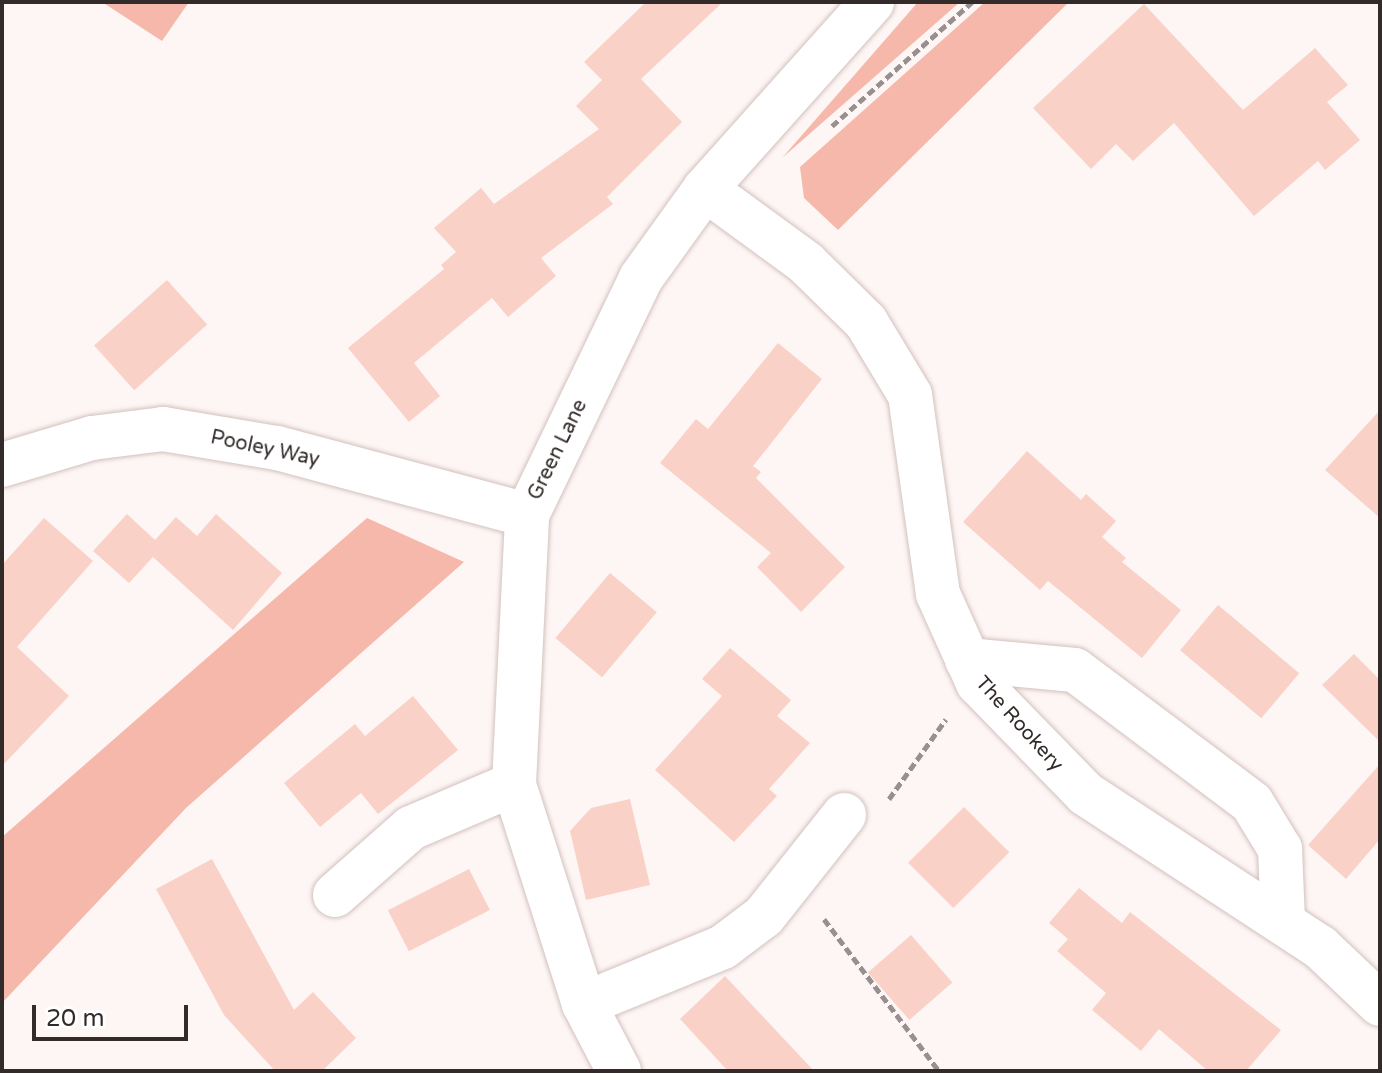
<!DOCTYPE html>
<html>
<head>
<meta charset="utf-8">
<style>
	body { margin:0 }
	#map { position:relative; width:1382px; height:1073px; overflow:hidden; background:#fef6f5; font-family:"Varela Round",sans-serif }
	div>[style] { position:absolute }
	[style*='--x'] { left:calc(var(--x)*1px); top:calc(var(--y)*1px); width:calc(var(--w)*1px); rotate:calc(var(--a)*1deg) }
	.green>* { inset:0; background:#f5b8aa }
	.building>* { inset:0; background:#f9d1c7; transform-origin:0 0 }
	.path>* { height:5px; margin-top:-2.5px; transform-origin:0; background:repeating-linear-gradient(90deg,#97908f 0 8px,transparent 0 12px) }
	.roads { filter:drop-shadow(0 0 2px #d2c1bd) drop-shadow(0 0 2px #d2c1bd) }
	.minor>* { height:44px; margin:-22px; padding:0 22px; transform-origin:22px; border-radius:22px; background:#fff }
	span { translate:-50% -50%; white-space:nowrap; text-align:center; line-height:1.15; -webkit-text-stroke:6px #fff; paint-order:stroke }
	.street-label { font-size:20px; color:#322b2a }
	.frame { position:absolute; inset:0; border:4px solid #322b2a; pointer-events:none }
	.scale { position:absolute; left:32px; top:1005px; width:156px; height:36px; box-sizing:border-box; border:4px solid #322b2a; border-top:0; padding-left:10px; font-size:24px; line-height:28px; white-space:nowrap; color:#322b2a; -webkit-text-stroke:6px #fff; paint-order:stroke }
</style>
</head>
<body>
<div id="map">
	<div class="green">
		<i style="clip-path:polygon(102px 2px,189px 2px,162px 41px)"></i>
		<i style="clip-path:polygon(918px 2px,960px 2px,782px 158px)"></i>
		<i style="clip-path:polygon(985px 2px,1069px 2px,838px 230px,804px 198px,800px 167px)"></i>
		<i style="clip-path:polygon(367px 518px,464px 562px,186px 808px,2px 1003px,2px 837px)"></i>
	</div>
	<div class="building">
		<i style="clip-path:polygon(646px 2px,723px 2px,641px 79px,682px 122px,607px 197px,613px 204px,541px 258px,556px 276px,508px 317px,492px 298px,414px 363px,440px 396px,409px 422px,348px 348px,444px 269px,441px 265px,456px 252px,434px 228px,481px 188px,494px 204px,599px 129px,576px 106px,602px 80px,584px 62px)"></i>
		<i style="clip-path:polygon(1144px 4px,1243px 110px,1315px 48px,1348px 85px,1327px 102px,1360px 140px,1325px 170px,1318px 161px,1254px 216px,1174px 123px,1133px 161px,1116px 144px,1091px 169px,1033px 108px)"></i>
		<i style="left:167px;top:280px;width:60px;height:98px;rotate:48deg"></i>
		<i style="clip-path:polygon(778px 343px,822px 379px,753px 466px,761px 472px,756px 478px,845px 567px,801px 612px,757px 567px,771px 553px,660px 463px,696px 419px,708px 429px)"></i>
		<i style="clip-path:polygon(1380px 410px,1380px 518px,1325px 470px)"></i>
		<i style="clip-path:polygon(1027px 451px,1081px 500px,1086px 494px,1116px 521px,1102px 537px,1126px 558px,1122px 562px,1181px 610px,1142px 658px,1048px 581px,1040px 590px,963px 522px)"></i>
		<i style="clip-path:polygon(127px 514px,155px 540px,176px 517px,197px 536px,216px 514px,282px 573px,233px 630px,153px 557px,129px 583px,93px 551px)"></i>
		<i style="clip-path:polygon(44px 518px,93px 561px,17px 647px,69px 696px,2px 766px,2px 565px)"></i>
		<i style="left:610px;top:573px;width:61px;height:85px;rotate:40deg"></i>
		<i style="left:1218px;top:605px;width:106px;height:59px;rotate:40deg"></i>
		<i style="clip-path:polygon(730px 648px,791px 700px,777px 716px,810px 743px,769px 789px,777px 796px,734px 842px,655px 770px,722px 696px,702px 679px)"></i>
		<i style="clip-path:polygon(1354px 654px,1380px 680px,1380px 742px,1322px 685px)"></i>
		<i style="clip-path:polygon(413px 696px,458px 750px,378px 814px,361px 793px,320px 827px,284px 783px,355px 724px,365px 736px)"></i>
		<i style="clip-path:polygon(1380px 764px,1380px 839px,1346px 879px,1308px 845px)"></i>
		<i style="clip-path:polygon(630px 799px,650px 885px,586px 900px,570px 831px,591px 808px)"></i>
		<i style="left:964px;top:807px;width:64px;height:79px;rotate:45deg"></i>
		<i style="clip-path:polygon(212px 859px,294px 1010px,313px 992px,356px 1038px,322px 1071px,275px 1071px,224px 1015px,156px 889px)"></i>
		<i style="left:469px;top:869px;width:46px;height:91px;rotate:63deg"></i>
		<i style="clip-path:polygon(1079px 888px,1122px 923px,1130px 912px,1281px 1030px,1246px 1071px,1208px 1071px,1159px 1029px,1141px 1051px,1092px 1010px,1106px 993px,1057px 951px,1068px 939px,1049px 923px)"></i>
		<i style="left:911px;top:935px;width:63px;height:57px;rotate:49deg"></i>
		<i style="clip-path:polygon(725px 976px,814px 1071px,728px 1071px,680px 1019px)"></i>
	</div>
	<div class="path">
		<i style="--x:832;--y:126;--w:187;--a:-41.5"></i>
		<i style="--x:889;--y:799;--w:98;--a:-54.5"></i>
		<i style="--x:824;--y:919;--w:191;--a:52.9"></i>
	</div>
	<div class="roads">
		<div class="minor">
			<i style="--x:705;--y:189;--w:125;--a:36.2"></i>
			<i style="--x:806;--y:263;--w:84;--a:44.5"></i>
			<i style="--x:866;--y:322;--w:85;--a:58.9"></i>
			<i style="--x:910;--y:395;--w:201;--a:82"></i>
			<i style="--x:938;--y:594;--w:98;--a:65.8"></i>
			<i style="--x:978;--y:683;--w:155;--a:45.8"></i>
			<i style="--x:1086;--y:794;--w:280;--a:33.2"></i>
			<i style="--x:1320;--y:947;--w:83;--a:43.5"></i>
			<i style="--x:2;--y:465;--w:94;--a:-16.7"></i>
			<i style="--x:92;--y:438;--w:72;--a:-7.2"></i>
			<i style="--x:163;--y:429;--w:116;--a:9.5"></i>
			<i style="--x:277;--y:448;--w:259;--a:15"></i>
			<i style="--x:967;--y:660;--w:108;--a:5.3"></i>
			<i style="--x:1075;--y:670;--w:221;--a:36.9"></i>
			<i style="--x:1252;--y:803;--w:54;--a:58.7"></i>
			<i style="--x:1280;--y:849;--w:72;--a:87.6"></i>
			<i style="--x:335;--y:895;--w:101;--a:-41.4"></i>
			<i style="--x:411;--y:828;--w:112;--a:-23.1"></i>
			<i style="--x:584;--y:1004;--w:150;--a:-22.3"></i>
			<i style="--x:723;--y:947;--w:51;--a:-37.1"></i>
			<i style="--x:764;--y:916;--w:129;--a:-51.6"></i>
			<i style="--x:619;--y:1071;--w:76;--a:-117.6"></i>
			<i style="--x:584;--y:1004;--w:231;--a:-107.7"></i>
			<i style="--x:514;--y:784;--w:269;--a:-87.2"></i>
			<i style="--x:527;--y:515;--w:263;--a:-64.3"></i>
			<i style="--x:641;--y:278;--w:110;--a:-54.3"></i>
			<i style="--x:705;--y:189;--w:251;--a:-48.2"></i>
		</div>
	</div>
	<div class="street-label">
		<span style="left:265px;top:449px;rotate:12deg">Pooley Way</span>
		<span style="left:558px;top:450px;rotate:-64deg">Green Lane</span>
		<span style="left:1019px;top:724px;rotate:48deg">The Rookery</span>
	</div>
	<div class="frame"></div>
	<div class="scale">20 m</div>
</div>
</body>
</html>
